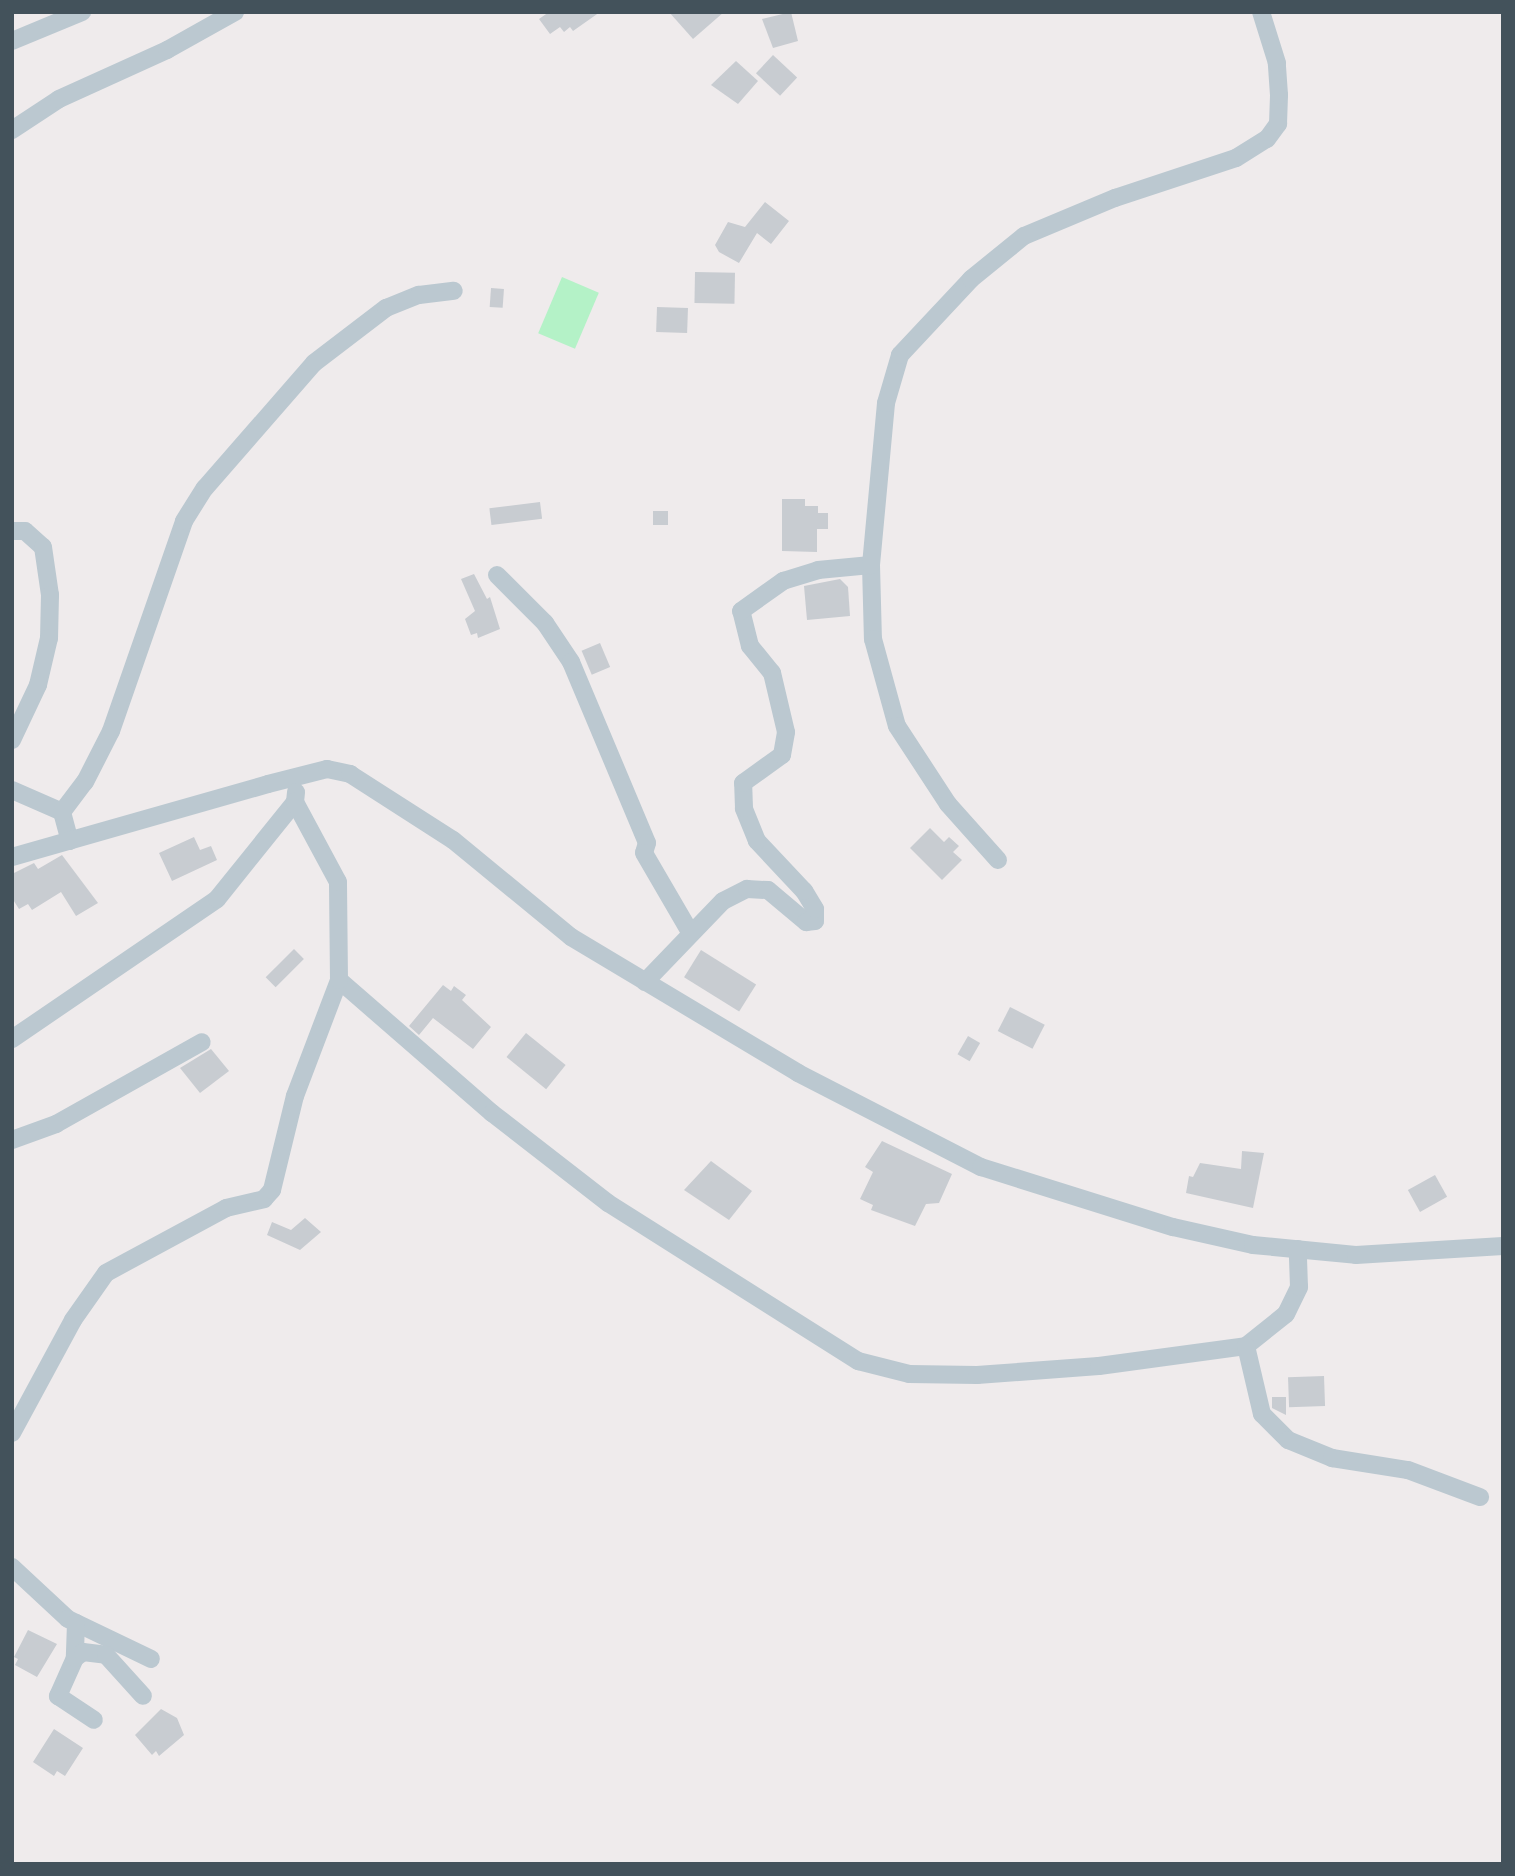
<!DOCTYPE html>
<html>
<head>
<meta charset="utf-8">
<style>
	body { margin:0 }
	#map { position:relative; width:1515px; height:1876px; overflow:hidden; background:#efebec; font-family:"Alegreya Sans",sans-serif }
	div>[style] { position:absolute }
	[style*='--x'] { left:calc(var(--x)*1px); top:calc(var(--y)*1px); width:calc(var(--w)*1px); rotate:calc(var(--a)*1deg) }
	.green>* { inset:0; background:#b4f2c7; transform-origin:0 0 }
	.building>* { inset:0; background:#c8ccd1; transform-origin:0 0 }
	.minor>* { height:18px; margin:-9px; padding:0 9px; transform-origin:9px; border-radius:9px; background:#bbc8d0 }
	span { translate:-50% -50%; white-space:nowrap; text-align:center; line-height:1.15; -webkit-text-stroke:5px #fff; paint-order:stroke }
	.frame { position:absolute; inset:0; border:14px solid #43525b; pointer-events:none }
</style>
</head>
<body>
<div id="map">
	<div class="green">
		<i style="left:562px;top:277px;width:40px;height:61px;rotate:23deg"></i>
	</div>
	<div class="building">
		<i style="clip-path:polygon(549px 12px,600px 12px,573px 31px,570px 27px,564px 32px,560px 27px,550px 34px,539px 19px)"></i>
		<i style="clip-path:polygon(669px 12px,724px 12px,693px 39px)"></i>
		<i style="clip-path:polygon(791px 12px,798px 41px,773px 48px,762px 19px)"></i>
		<i style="left:773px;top:55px;width:33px;height:25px;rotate:43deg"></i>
		<i style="clip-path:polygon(736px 61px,758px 81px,738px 104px,711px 85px)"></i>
		<i style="clip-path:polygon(765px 202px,789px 221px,771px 244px,757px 233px,739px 263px,719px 252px,715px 245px,728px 222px,745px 227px)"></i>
		<i style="left:695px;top:272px;width:40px;height:31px;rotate:1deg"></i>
		<i style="left:491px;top:288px;width:13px;height:19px;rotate:4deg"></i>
		<i style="left:657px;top:307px;width:31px;height:25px;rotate:2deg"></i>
		<i style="clip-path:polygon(782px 499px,805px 499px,805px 506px,818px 506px,818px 513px,828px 513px,828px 529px,817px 529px,817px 552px,782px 551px)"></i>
		<i style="left:540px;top:502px;width:17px;height:51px;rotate:83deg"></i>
		<i style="left:653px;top:511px;width:15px;height:14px"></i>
		<i style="clip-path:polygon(474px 574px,487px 599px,490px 597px,500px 629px,478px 638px,477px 633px,471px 635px,465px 619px,475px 611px,461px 579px)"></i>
		<i style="clip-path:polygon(840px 579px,848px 587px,850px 616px,807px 620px,804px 586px)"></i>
		<i style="left:600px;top:643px;width:26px;height:20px;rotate:67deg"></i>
		<i style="clip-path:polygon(930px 828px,944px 842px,949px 837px,959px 846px,953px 852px,962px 860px,942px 880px,910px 848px)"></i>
		<i style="clip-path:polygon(194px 837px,200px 850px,211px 846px,217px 860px,172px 881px,159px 853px)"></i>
		<i style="clip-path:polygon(62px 855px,98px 903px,76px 916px,61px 892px,32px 910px,28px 904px,19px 909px,12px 898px,12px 874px,34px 863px,38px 869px)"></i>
		<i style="left:294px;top:949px;width:14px;height:40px;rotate:45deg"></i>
		<i style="left:701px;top:950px;width:65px;height:32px;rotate:32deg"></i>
		<i style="clip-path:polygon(443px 985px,451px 991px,454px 986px,466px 995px,462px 1000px,491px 1027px,473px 1049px,433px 1018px,419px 1035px,409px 1026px)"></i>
		<i style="left:1010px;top:1007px;width:39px;height:27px;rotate:27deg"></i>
		<i style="left:526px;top:1033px;width:51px;height:31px;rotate:39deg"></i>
		<i style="left:968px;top:1036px;width:14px;height:21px;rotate:30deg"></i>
		<i style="clip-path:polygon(211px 1049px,229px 1071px,200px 1093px,180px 1068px)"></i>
		<i style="clip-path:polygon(882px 1141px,952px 1174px,939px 1203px,926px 1204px,915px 1226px,871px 1210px,873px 1205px,860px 1199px,873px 1172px,865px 1167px)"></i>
		<i style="clip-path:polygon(1242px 1151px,1264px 1153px,1253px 1208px,1186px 1193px,1189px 1176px,1193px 1177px,1200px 1163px,1241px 1169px)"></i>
		<i style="clip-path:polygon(711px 1161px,752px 1191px,729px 1220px,684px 1190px)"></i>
		<i style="left:1435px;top:1175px;width:25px;height:31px;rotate:61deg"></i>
		<i style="clip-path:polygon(305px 1218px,321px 1232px,300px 1250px,267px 1235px,272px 1222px,291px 1230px)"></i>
		<i style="left:1324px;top:1376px;width:30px;height:36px;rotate:88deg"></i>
		<i style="clip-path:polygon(1272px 1397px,1286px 1397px,1286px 1415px,1272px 1408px)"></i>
		<i style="clip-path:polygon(28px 1630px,57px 1644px,37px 1677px,15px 1665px,18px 1659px,14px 1657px)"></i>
		<i style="clip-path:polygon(161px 1709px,177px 1718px,184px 1735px,159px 1756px,156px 1751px,152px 1755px,135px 1735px)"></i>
		<i style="clip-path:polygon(54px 1729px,83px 1748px,65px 1776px,57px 1771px,54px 1776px,33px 1762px)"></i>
	</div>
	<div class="minor">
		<i style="--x:12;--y:41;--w:76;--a:-22.5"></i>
		<i style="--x:12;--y:130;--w:56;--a:-33.4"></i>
		<i style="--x:59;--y:99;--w:119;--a:-24.4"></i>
		<i style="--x:167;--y:50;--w:78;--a:-29.2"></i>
		<i style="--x:12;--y:531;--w:13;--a:0"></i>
		<i style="--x:25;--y:531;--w:24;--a:42"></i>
		<i style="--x:43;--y:547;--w:49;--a:81.7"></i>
		<i style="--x:50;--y:595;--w:43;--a:91.3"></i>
		<i style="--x:49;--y:638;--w:48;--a:103.2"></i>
		<i style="--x:38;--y:685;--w:61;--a:115.3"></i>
		<i style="--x:871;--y:565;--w:74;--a:88.5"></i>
		<i style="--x:873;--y:639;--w:90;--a:74.6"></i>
		<i style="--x:897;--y:726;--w:93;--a:56.8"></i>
		<i style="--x:948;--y:804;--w:75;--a:48.2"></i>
		<i style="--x:497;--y:575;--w:68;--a:45"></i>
		<i style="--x:545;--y:623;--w:47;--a:56.3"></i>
		<i style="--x:571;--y:662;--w:196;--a:67.2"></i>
		<i style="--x:647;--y:843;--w:10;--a:107"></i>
		<i style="--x:644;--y:853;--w:91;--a:59.8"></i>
		<i style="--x:12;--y:790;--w:55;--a:23.7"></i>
		<i style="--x:62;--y:812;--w:30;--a:75"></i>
		<i style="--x:62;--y:812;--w:38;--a:-53"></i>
		<i style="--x:85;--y:782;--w:57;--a:-63"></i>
		<i style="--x:111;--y:731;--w:222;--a:-70.8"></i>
		<i style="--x:184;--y:521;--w:39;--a:-58"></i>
		<i style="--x:205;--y:488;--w:166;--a:-48.9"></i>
		<i style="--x:314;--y:363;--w:91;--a:-37.4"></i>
		<i style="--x:386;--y:308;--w:35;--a:-22"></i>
		<i style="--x:419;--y:295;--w:35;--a:-7"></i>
		<i style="--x:12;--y:857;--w:266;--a:-15.9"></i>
		<i style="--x:268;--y:784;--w:61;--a:-14.3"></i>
		<i style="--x:327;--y:769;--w:24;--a:12"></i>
		<i style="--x:350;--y:774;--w:122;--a:32.7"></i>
		<i style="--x:453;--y:840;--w:153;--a:39.4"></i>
		<i style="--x:571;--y:937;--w:265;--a:30.9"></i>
		<i style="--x:798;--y:1073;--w:206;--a:27.2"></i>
		<i style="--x:981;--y:1167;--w:201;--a:17.4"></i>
		<i style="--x:1173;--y:1227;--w:82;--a:12.7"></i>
		<i style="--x:1253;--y:1245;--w:103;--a:5.5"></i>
		<i style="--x:1356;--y:1255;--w:147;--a:-3.5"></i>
		<i style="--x:339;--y:980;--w:203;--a:41"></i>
		<i style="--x:492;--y:1113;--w:147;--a:37.8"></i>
		<i style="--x:608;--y:1203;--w:296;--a:32.3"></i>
		<i style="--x:858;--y:1361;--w:53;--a:14.3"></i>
		<i style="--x:909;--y:1374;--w:68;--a:0.8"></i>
		<i style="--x:977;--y:1375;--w:122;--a:-4.2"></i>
		<i style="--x:1099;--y:1366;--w:148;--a:-7.7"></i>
		<i style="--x:1246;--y:1346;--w:51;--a:-38.7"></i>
		<i style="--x:1286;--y:1314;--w:30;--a:-64"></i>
		<i style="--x:1299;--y:1287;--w:38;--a:-92"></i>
		<i style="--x:645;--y:982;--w:112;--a:-46.1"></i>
		<i style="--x:723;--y:901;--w:27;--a:-27"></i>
		<i style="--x:747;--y:889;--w:21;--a:3"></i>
		<i style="--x:768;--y:890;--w:50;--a:40.1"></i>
		<i style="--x:806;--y:922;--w:9;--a:-6"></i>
		<i style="--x:815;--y:921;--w:12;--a:-90"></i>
		<i style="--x:815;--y:909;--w:21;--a:-121"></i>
		<i style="--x:804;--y:891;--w:69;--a:-133.2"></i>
		<i style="--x:757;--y:841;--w:35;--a:-112"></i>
		<i style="--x:744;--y:808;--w:25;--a:-92"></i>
		<i style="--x:743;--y:783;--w:48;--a:-35.7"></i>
		<i style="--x:782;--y:755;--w:23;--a:-80"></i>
		<i style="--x:786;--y:732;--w:61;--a:-103.3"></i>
		<i style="--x:772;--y:673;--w:35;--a:-129"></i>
		<i style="--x:750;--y:646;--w:36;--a:-104"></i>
		<i style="--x:741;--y:611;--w:52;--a:-35.5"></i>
		<i style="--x:783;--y:581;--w:37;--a:-17"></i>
		<i style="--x:818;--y:570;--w:53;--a:-5.4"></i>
		<i style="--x:871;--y:565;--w:163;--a:-84.7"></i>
		<i style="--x:886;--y:403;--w:50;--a:-73.7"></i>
		<i style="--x:900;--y:355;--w:104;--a:-46.9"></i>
		<i style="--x:971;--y:279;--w:68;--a:-39.1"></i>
		<i style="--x:1024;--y:236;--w:99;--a:-22.7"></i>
		<i style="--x:1115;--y:198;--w:127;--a:-18.3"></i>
		<i style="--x:1236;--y:158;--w:36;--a:-32"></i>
		<i style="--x:1267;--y:139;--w:19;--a:-54"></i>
		<i style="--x:1278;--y:124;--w:29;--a:-88"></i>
		<i style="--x:1279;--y:95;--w:32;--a:-94"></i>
		<i style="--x:1277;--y:63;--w:53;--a:-107.4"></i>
		<i style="--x:12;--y:1039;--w:248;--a:-34.3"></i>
		<i style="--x:217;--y:899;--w:124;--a:-51.2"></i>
		<i style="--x:295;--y:802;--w:10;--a:-84"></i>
		<i style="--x:12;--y:1140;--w:47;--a:-20"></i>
		<i style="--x:56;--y:1124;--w:167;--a:-29.3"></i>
		<i style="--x:1246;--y:1346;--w:70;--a:76.8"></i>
		<i style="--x:1262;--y:1414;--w:37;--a:45"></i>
		<i style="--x:1288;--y:1440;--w:48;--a:22.2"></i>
		<i style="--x:1332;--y:1458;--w:77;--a:9"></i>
		<i style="--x:1408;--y:1470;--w:77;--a:20.6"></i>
		<i style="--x:12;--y:1433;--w:128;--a:-61.6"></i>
		<i style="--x:73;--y:1320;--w:57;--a:-54.9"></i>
		<i style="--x:106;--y:1273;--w:136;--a:-28.4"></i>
		<i style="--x:226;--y:1208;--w:39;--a:-13"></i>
		<i style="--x:264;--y:1199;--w:12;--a:-48"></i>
		<i style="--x:272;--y:1190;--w:97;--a:-76.3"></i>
		<i style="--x:295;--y:1096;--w:124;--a:-69.2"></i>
		<i style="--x:339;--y:980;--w:98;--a:-90.6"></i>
		<i style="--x:338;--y:882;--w:91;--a:-118.3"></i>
		<i style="--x:12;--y:1567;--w:76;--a:42.9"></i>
		<i style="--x:68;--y:1619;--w:92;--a:25.7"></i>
		<i style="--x:76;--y:1623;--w:35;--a:92"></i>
		<i style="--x:75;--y:1658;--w:42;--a:114.1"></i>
		<i style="--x:58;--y:1696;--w:43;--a:33.7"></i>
		<i style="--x:75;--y:1658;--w:10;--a:-37"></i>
		<i style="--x:83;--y:1652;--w:23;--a:7"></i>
		<i style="--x:106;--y:1655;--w:55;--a:47.9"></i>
	</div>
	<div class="frame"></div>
</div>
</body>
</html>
